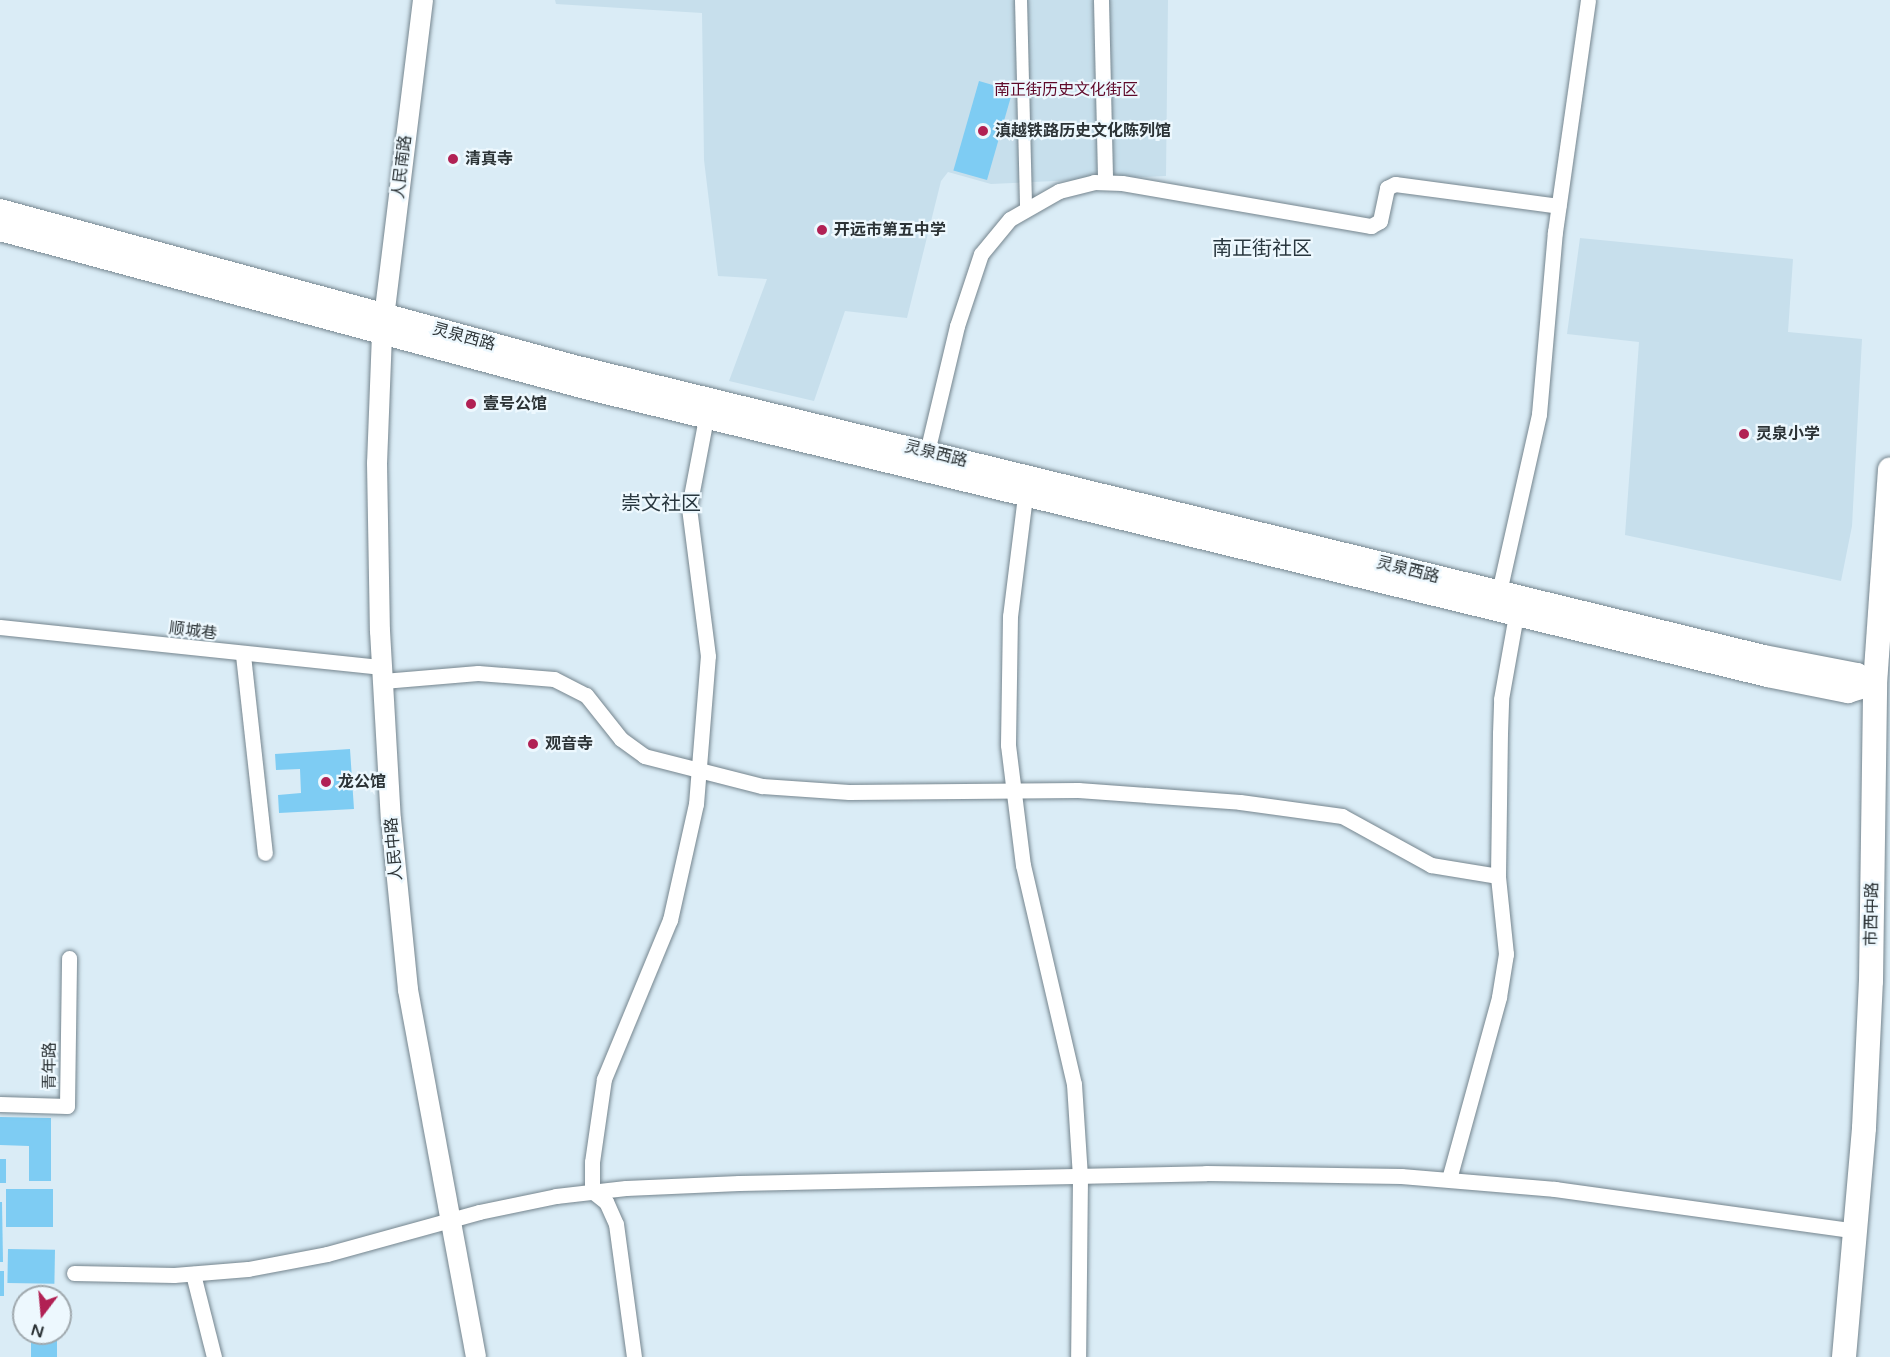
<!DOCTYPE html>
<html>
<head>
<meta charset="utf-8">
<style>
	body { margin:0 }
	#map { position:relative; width:1890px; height:1357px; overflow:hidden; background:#daecf6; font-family:"Varela Round","Noto Sans SC",sans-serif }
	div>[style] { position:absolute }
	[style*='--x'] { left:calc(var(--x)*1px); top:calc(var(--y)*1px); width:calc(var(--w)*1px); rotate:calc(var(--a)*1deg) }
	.built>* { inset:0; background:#c7dfec }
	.building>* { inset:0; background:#7eccf3; transform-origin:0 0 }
	.roads { filter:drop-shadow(0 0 2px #75858e) drop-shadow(0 0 2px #75858e) }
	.pedestrian>* { height:12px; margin:-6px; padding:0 6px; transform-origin:6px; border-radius:6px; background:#fff }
	.minor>* { height:15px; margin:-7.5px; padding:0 7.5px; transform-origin:7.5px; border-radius:7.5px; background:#fff }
	.tertiary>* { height:20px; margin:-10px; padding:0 10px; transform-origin:10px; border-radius:10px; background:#fff }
	.secondary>* { height:22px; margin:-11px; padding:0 11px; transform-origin:11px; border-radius:11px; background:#fff }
	.primary>* { height:24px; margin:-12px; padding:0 12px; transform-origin:12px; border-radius:12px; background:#fff }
	.dots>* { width:16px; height:16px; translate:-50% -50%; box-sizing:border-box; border:3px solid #edf8fe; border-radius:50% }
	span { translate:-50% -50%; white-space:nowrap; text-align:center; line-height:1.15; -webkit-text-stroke:4.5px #edf8fe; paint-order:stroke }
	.park-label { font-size:16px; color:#60092a }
	.poi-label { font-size:16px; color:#2c3336; font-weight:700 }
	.left { translate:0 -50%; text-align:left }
	.street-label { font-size:16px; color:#2c3336 }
	.quarter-label { font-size:20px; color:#29373f }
	.north { position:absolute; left:12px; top:1285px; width:60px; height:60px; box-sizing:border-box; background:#edf8fe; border:2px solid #a0a9ae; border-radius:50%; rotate:196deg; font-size:16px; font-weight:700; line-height:24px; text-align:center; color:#2c3336 }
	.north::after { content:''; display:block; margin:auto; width:21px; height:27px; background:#b12154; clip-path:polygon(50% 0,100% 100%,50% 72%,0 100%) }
</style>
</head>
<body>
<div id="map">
	<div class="built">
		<i style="clip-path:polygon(555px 0,1168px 0,1166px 176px,991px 184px,948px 172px,941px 181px,907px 318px,845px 311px,814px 401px,729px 381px,767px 279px,718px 276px,704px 160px,702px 13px,556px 4px)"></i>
		<i style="clip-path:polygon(1580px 238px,1793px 259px,1788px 332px,1862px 339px,1852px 526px,1841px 581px,1625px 535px,1639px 342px,1567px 334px)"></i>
	</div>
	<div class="building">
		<i style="left:979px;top:81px;width:35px;height:93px;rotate:16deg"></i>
		<i style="clip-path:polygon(350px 749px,354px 809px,279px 813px,278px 795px,301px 793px,300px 769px,276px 770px,275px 754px)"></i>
		<i style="clip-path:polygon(0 1117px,51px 1118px,51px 1181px,29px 1181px,29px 1146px,0 1145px)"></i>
		<i style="left:0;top:1159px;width:6px;height:24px"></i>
		<i style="left:6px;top:1189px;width:47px;height:38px"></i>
		<i style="clip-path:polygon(0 1202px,2px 1202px,3px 1262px,0 1262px)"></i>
		<i style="left:8px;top:1249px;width:47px;height:34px;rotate:1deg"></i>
		<i style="left:0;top:1271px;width:4px;height:25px"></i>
		<i style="left:31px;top:1295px;width:26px;height:2px"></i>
		<i style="left:31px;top:1333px;width:26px;height:24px"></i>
	</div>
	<div class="roads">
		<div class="pedestrian">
			<i style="--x:1021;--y:0;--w:208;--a:88.6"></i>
		</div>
		<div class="minor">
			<i style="--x:1101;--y:0;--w:181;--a:88.7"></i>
			<i style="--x:927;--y:452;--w:130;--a:-76.6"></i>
			<i style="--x:957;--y:326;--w:76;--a:-71.6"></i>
			<i style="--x:981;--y:254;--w:45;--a:-50.4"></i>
			<i style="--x:1010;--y:219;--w:56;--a:-29.7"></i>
			<i style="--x:1059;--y:191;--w:36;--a:-14"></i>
			<i style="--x:1094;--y:182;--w:28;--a:2"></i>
			<i style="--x:1122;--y:183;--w:253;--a:9.8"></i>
			<i style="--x:1371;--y:226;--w:10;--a:-29"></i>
			<i style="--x:1380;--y:221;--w:34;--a:-78"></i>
			<i style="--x:1387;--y:188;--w:9;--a:-27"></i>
			<i style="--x:1395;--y:184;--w:165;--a:7.6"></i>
			<i style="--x:1025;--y:496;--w:121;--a:97.1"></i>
			<i style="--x:1010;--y:616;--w:129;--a:90.9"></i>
			<i style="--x:1008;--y:745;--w:121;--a:82.9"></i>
			<i style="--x:1023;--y:865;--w:225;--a:76.9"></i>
			<i style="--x:1074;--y:1084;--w:93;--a:86.3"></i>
			<i style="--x:1080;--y:1177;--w:180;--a:90.6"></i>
			<i style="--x:1499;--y:592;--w:182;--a:-77.3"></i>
			<i style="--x:1539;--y:414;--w:183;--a:-85"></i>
			<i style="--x:1555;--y:232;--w:234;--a:-81.9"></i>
			<i style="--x:0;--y:627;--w:384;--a:6"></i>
			<i style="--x:243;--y:655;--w:199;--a:83.7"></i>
			<i style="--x:383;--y:681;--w:95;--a:-4.8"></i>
			<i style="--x:478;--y:673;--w:76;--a:4.5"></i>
			<i style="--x:554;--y:679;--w:36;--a:27"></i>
			<i style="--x:586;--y:695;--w:56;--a:51.5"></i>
			<i style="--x:621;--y:739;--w:29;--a:36"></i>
			<i style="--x:644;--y:756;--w:122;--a:14.3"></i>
			<i style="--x:762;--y:786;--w:87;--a:3.9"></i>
			<i style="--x:849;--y:792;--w:229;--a:-0.5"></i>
			<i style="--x:1078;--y:790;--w:162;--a:4.2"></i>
			<i style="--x:1240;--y:802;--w:103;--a:7.8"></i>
			<i style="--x:1342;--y:816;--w:102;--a:28.8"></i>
			<i style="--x:1431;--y:865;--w:68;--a:9.3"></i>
			<i style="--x:0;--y:1104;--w:67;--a:1.7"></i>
			<i style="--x:67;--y:1106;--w:148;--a:-89.2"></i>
			<i style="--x:1449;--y:1179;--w:189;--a:-74.6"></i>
			<i style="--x:1499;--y:997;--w:44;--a:-80.8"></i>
			<i style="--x:1506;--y:954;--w:78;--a:-95.9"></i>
			<i style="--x:1498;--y:876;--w:143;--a:-89.2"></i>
			<i style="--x:1500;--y:733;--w:34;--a:-88"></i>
			<i style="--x:1501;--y:699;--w:85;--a:-79.9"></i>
			<i style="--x:74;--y:1273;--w:100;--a:1.1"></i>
			<i style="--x:174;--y:1275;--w:74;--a:-4.6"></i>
			<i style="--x:248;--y:1269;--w:80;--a:-10.8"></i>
			<i style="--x:327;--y:1254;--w:158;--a:-15.4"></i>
			<i style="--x:479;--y:1212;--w:79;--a:-11.7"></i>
			<i style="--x:556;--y:1196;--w:70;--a:-6.5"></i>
			<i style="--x:626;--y:1188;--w:113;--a:-2.5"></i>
			<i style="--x:739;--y:1183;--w:467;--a:-1.2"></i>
			<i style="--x:1206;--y:1173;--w:195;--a:0.9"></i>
			<i style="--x:1401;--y:1176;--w:155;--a:4.8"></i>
			<i style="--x:1555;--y:1189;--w:304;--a:7.9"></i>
			<i style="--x:193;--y:1274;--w:86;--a:75.8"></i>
			<i style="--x:634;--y:1357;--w:134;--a:-97.7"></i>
			<i style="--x:616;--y:1224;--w:24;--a:-114"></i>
			<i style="--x:606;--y:1202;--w:18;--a:-142"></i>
			<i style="--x:592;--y:1191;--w:29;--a:-90"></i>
			<i style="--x:592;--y:1162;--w:84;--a:-81.8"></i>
			<i style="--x:604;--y:1079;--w:172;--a:-67.5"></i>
			<i style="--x:670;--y:920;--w:119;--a:-77.4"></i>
			<i style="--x:696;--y:804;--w:148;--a:-85.4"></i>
			<i style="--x:708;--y:656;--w:150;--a:-97.3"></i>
			<i style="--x:689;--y:507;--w:91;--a:-79.2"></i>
		</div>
		<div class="tertiary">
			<i style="--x:423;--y:0;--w:337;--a:97"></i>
			<i style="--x:382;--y:334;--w:129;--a:92.2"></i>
			<i style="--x:377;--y:463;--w:168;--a:89"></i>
			<i style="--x:380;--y:631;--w:188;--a:86.7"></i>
			<i style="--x:391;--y:819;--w:172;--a:84.3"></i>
			<i style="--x:408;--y:990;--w:373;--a:79.5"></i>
		</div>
		<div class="secondary">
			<i style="--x:0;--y:210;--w:595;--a:15.2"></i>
			<i style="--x:574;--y:366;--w:1225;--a:13.7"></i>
			<i style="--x:1764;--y:656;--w:95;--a:11"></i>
			<i style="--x:1857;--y:674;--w:21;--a:29"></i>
			<i style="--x:0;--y:230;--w:606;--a:15.11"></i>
			<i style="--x:585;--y:388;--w:1217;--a:13.69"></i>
			<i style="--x:1767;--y:676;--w:83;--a:11.2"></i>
			<i style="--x:1848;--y:692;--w:28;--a:-17"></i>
		</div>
		<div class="primary">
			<i style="--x:1844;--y:1357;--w:230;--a:-85"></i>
			<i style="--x:1864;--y:1128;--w:147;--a:-87.3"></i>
			<i style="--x:1871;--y:981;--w:297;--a:-89.2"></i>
			<i style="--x:1875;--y:684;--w:215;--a:-86"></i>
		</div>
	</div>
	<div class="dots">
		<i style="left:983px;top:131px;background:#b12154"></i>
		<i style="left:453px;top:159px;background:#b12154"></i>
		<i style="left:822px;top:230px;background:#b12154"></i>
		<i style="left:471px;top:404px;background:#b12154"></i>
		<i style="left:1744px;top:434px;background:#b12154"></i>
		<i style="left:533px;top:744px;background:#b12154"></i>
		<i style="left:326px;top:782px;background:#b12154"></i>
	</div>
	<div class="park-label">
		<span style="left:1066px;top:90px">南正街历史文化街区</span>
	</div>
	<div class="poi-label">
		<span class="left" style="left:995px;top:131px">滇越铁路历史文化陈列馆</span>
		<span class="left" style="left:465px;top:159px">清真寺</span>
		<span class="left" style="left:834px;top:230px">开远市第五中学</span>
		<span class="left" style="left:483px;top:404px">壹号公馆</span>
		<span class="left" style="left:1756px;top:434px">灵泉小学</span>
		<span class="left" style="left:545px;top:744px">观音寺</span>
		<span class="left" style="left:338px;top:782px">龙公馆</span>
	</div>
	<div class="street-label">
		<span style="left:402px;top:167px;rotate:-83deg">人民南路</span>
		<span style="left:464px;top:337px;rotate:15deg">灵泉西路</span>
		<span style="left:936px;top:454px;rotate:14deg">灵泉西路</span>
		<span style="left:1408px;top:570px;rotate:14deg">灵泉西路</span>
		<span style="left:193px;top:631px;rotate:7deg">顺城巷</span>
		<span style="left:394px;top:849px;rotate:-95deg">人民中路</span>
		<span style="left:1872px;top:914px;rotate:-89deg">市西中路</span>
		<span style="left:50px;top:1066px;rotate:-90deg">青年路</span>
	</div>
	<div class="quarter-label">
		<span style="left:1262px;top:249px">南正街社区</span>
		<span style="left:661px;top:504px">崇文社区</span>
	</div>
	<div class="north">N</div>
</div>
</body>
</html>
